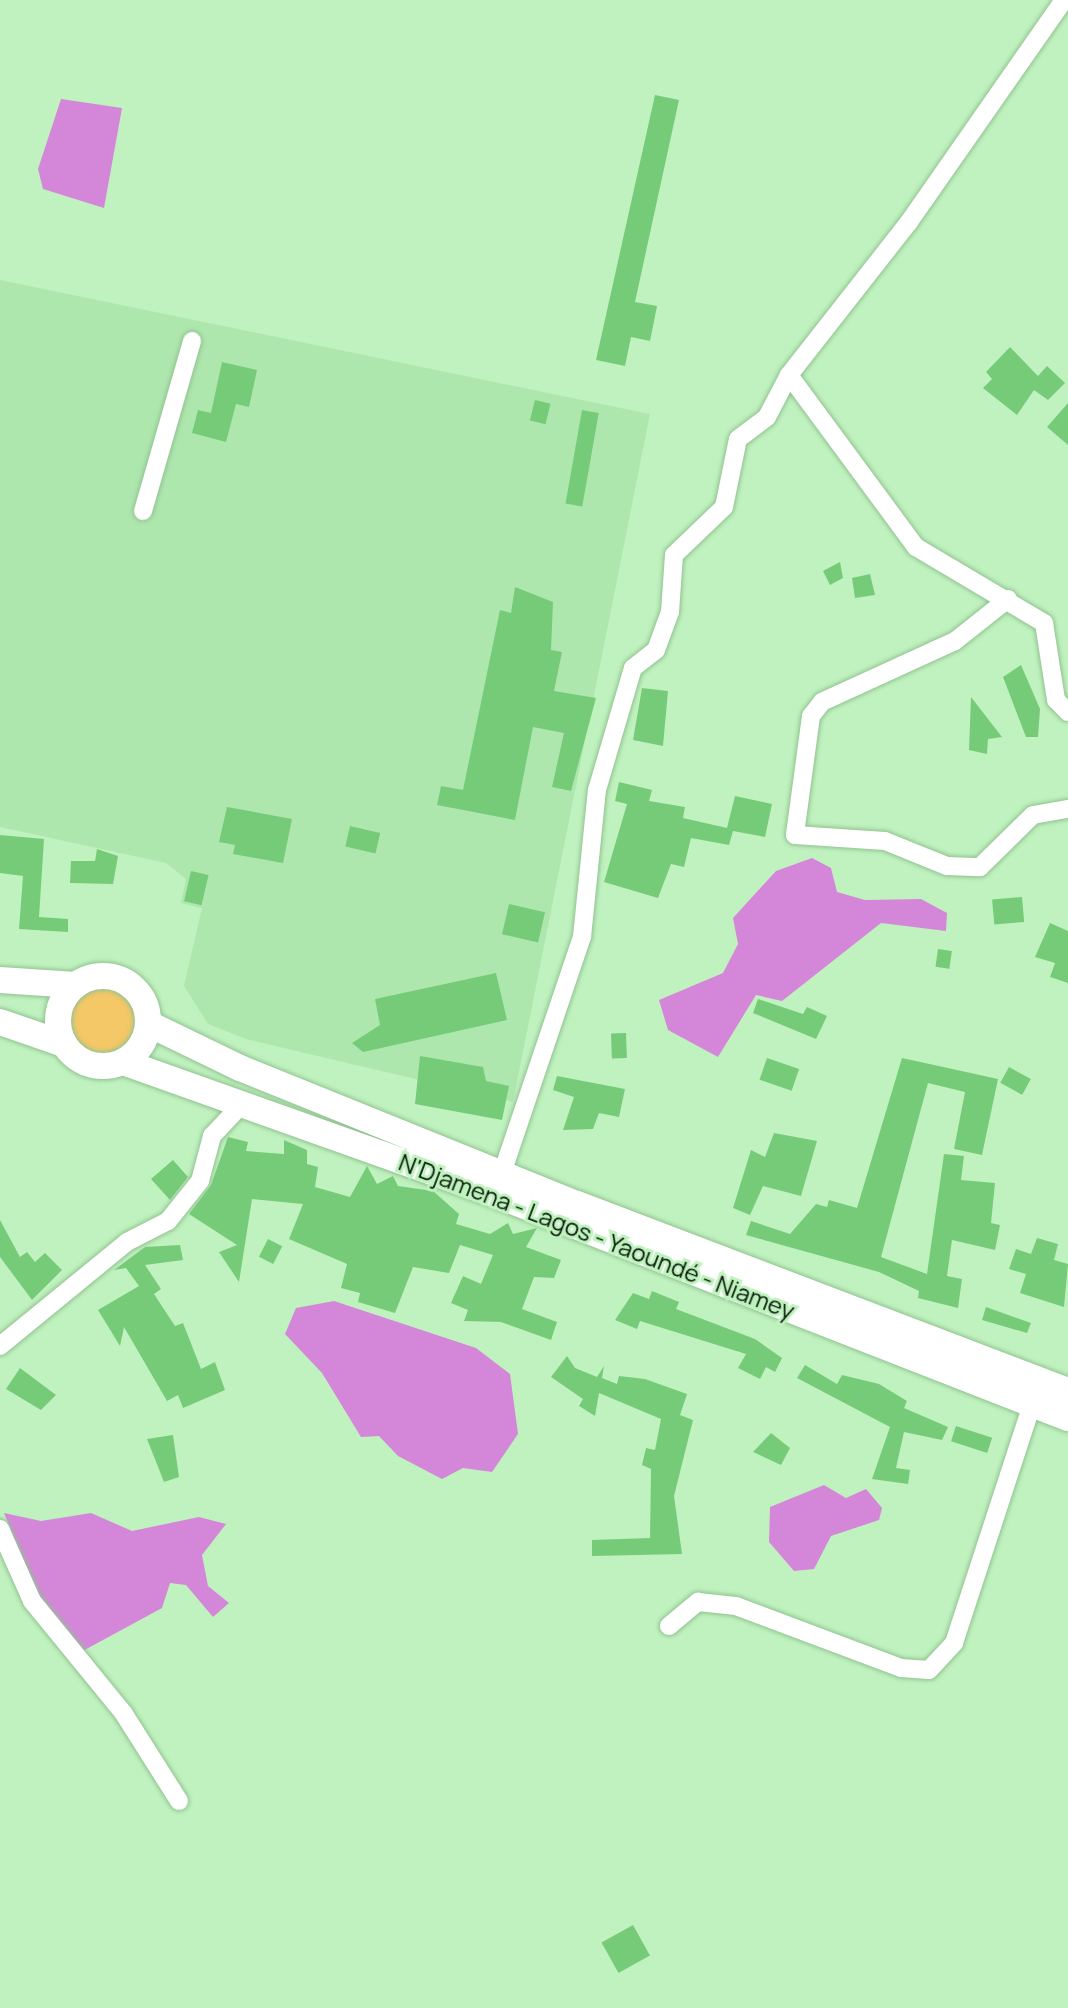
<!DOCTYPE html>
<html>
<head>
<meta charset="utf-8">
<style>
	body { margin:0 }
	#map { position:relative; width:1068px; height:2008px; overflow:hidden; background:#c0f2bf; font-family:Manrope,sans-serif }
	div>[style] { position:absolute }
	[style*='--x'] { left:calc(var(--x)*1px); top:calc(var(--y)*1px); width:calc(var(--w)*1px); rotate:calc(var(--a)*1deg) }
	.built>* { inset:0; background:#aee7ae }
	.green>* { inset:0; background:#f4c767 }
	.round { border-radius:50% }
	.water>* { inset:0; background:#d487d9 }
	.building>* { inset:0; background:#76cb78; transform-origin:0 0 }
	.roads { filter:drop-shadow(0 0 2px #91c291) drop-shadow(0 0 2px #91c291) }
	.minor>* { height:18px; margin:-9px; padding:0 9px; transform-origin:9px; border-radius:9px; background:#fff }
	.highway>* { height:26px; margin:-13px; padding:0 13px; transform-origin:13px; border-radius:13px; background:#fff }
	.highway>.ring { margin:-13px; padding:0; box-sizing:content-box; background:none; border:26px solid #fff; border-radius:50% }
	span { translate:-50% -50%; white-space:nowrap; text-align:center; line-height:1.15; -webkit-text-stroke:6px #c0f2bf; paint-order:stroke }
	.street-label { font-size:24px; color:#0a1d0b }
</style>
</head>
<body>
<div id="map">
	<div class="built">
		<i style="clip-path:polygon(0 280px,650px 414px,513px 1102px,246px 1039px,208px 1024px,184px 986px,202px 908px,181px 903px,186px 879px,166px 863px,0 827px)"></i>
	</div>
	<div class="green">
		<i class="round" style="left:65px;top:984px;width:76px;height:76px"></i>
	</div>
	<div class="water">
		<i style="clip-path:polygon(61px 99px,122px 108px,104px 208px,43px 189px,38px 169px)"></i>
		<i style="clip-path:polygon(812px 858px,831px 868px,837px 892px,865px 900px,921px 899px,947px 913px,946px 931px,881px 923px,782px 1001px,756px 995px,718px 1057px,668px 1030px,659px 1000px,723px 973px,738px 944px,733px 918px,776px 871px)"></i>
		<i style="clip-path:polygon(334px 1301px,476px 1348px,510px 1374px,518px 1434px,492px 1472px,463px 1468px,442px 1479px,398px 1456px,379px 1436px,361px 1437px,322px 1373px,285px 1334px,296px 1308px)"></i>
		<i style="clip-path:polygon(824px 1485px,846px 1498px,866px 1489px,882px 1508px,879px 1520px,831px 1536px,814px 1569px,794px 1571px,769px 1542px,770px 1507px)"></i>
		<i style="clip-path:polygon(4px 1513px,41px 1521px,91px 1513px,132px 1531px,199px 1517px,226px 1524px,202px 1555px,208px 1586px,229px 1603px,213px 1617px,186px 1585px,170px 1583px,162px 1608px,79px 1653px,43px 1606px)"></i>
	</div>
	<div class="building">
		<i style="clip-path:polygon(655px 95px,679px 100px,635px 302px,657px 306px,650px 341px,631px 337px,625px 366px,596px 360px)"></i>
		<i style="clip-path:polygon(1010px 347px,1038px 376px,1047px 366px,1065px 383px,1048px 400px,1034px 390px,1017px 415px,983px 388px,992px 379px,986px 372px)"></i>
		<i style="clip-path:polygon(222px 362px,257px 370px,249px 407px,236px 404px,226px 442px,192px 433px,198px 410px,211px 413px)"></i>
		<i style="left:535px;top:400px;width:16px;height:21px;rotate:14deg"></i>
		<i style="clip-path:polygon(1068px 403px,1068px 445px,1047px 427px)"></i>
		<i style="left:582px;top:410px;width:17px;height:95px;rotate:10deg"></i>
		<i style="clip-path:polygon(840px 562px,843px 578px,830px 585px,823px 571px)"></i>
		<i style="clip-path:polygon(870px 574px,875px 595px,855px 598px,852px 578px)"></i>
		<i style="clip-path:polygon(515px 587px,553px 602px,551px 650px,562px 652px,554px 691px,596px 698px,571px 791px,552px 787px,564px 733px,533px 727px,515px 820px,437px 805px,441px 786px,463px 790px,500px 610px,511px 613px)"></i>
		<i style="clip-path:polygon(1021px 665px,1040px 709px,1038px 737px,1026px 737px,1003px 677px)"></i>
		<i style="clip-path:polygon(642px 688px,668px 691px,663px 746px,633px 740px)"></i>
		<i style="clip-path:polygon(971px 697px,1002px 737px,988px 739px,987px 754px,969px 750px)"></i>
		<i style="clip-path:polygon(619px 782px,652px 790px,649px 801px,685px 807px,683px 818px,727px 828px,735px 796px,772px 804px,765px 837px,733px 831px,729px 845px,691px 838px,684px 867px,671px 864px,658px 898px,604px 882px,627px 804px,615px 801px)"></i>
		<i style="clip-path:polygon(227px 807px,292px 819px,283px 863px,233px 854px,235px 845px,219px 842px)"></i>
		<i style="left:350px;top:826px;width:31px;height:21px;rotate:13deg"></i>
		<i style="clip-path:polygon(0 835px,44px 839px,39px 917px,68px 919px,68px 932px,19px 929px,23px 876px,0 873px)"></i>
		<i style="clip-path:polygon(97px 849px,118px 856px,113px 884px,70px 883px,71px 861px,95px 861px)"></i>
		<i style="left:191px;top:871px;width:18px;height:31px;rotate:13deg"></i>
		<i style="left:1022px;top:897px;width:25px;height:30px;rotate:85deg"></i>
		<i style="left:509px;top:904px;width:37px;height:31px;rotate:13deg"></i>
		<i style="clip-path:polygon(1050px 923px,1068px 931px,1068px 983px,1050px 977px,1055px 963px,1035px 957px)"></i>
		<i style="left:938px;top:949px;width:14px;height:18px;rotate:8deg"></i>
		<i style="clip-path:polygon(496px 973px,507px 1020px,363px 1052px,352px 1043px,380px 1025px,375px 999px)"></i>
		<i style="clip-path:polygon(758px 999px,803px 1014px,807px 1007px,827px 1016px,816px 1039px,753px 1013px)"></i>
		<i style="left:626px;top:1033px;width:25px;height:15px;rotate:88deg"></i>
		<i style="clip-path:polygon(420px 1056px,483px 1067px,486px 1081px,509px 1086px,502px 1120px,415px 1104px)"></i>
		<i style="left:767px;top:1058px;width:34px;height:23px;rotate:19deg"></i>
		<i style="clip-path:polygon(902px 1058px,998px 1079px,982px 1155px,954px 1149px,965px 1092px,928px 1083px,881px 1257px,927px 1274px,944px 1154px,964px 1156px,961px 1180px,995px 1183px,991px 1223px,1000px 1225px,995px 1250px,952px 1240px,947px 1276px,962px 1279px,958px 1308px,918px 1298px,919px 1291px,879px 1272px,746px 1235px,751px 1221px,790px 1234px,816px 1204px,827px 1207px,829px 1200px,857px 1208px)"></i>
		<i style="left:1009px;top:1067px;width:25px;height:18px;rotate:29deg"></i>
		<i style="clip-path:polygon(557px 1076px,625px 1089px,619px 1117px,599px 1113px,593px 1129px,563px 1130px,574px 1097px,553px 1090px)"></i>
		<i style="clip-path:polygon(774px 1133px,817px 1141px,801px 1196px,763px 1186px,750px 1215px,733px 1208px,751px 1150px,765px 1157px)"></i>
		<i style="clip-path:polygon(228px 1137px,248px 1142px,246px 1151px,284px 1154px,284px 1140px,307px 1150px,307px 1164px,318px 1167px,315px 1187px,350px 1197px,367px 1166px,377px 1184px,393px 1176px,398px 1186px,433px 1191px,459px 1214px,456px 1224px,490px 1234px,508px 1223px,513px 1234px,537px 1228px,526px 1247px,561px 1260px,554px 1278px,534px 1277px,522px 1309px,557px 1322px,551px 1340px,501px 1322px,464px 1321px,468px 1310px,451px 1303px,463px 1276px,481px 1284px,493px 1255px,460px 1245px,449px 1273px,413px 1267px,395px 1313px,358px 1302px,360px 1293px,341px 1288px,347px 1264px,289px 1239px,303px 1204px,252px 1199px,239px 1282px,219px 1252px,237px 1245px,189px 1214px,211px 1185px)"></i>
		<i style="clip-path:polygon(173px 1160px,188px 1177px,170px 1200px,151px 1179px)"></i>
		<i style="clip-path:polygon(0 1220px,20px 1257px,27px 1252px,35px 1262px,45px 1253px,62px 1270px,32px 1300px,0 1257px)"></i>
		<i style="clip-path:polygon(1037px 1238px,1058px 1244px,1054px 1260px,1068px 1264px,1064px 1307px,1020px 1293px,1026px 1274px,1009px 1269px,1016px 1249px,1031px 1254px)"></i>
		<i style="left:268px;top:1239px;width:16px;height:20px;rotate:27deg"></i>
		<i style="clip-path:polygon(180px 1245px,183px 1260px,145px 1265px,161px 1289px,154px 1294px,175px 1326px,183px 1323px,201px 1369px,215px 1362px,225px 1390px,183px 1408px,178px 1395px,167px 1401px,124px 1327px,120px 1346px,98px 1310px,139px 1286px,126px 1268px,114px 1270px,145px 1247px)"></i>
		<i style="clip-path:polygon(652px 1291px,679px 1302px,676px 1309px,755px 1339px,782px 1358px,775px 1372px,766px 1367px,760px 1379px,738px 1368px,746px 1354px,640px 1321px,637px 1329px,615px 1320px,633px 1293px,649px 1299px)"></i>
		<i style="clip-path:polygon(986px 1307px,1031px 1323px,1027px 1333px,982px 1320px)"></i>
		<i style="clip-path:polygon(567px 1356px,575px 1368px,597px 1377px,604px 1366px,602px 1378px,617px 1384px,619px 1376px,645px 1379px,687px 1394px,680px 1415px,693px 1420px,674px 1496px,682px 1554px,592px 1556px,592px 1540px,650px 1538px,651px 1469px,642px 1465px,646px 1448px,655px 1450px,661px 1419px,599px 1393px,595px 1416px,579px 1406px,583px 1399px,551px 1377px)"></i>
		<i style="clip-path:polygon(805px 1365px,837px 1384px,842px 1375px,879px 1384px,907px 1401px,904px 1408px,948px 1427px,942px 1440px,904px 1432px,896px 1468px,910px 1470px,908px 1484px,872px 1479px,890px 1427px,797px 1378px)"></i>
		<i style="clip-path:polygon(20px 1368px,56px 1395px,41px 1410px,6px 1389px)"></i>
		<i style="left:956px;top:1426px;width:38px;height:16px;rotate:18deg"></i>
		<i style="clip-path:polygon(771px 1433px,790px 1448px,781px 1465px,753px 1452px)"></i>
		<i style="clip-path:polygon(173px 1435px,179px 1477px,164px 1482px,147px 1439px)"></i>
		<i style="left:633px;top:1925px;width:35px;height:36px;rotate:61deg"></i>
	</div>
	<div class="roads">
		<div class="minor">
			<i style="--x:789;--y:375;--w:214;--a:53.6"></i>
			<i style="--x:916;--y:547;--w:149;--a:30.7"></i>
			<i style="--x:1044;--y:623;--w:78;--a:81.1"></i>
			<i style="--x:1056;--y:700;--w:17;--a:45"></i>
			<i style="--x:143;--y:511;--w:177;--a:-73.9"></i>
			<i style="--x:1008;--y:599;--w:68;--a:141.6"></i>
			<i style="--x:955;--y:641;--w:146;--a:155.4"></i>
			<i style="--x:822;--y:702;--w:18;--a:128"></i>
			<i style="--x:811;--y:716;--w:120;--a:97.7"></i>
			<i style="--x:795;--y:835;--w:90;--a:3.8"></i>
			<i style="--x:885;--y:841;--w:67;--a:22"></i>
			<i style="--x:947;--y:866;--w:33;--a:2"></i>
			<i style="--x:980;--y:867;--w:74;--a:-44.5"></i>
			<i style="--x:1033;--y:815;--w:36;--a:-10"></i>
			<i style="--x:499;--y:1182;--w:259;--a:-71.3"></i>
			<i style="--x:582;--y:937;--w:148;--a:-84.2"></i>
			<i style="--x:597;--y:790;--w:127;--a:-73.6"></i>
			<i style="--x:633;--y:668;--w:29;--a:-38"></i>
			<i style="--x:656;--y:650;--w:40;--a:-69.8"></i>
			<i style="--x:670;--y:612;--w:57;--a:-86"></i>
			<i style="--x:674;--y:555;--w:69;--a:-43.8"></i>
			<i style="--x:724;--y:507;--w:69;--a:-78.4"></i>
			<i style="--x:738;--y:439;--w:36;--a:-37"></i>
			<i style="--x:767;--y:417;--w:47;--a:-62.4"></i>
			<i style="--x:789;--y:375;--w:194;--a:-51.9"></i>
			<i style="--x:909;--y:222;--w:271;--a:-55.1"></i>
			<i style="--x:0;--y:1346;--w:164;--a:-39.3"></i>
			<i style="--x:127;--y:1242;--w:46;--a:-27.1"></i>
			<i style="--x:168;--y:1221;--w:51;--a:-51.3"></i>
			<i style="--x:200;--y:1181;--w:47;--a:-75.1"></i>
			<i style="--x:212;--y:1136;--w:45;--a:-46.8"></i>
			<i style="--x:0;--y:1529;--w:79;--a:66"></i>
			<i style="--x:32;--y:1601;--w:146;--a:50.8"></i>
			<i style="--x:124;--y:1714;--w:103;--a:57.7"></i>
			<i style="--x:669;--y:1626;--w:38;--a:-40"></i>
			<i style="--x:698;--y:1602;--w:38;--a:6"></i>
			<i style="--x:736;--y:1606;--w:176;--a:20.6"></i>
			<i style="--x:901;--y:1668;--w:28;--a:4"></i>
			<i style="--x:929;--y:1670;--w:37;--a:-47"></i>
			<i style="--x:954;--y:1643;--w:251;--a:-71.9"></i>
		</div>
		<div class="highway">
			<i class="ring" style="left:58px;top:976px;width:64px;height:64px"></i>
			<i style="--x:0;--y:980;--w:76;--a:3.8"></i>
			<i style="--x:0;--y:1022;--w:68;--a:19"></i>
			<i style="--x:149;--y:1024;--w:101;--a:25.8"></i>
			<i style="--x:240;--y:1068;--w:363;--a:22"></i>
			<i style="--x:577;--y:1204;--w:525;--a:20.85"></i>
			<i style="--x:123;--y:1062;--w:396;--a:19.6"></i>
			<i style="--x:496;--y:1195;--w:614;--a:21.3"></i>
		</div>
	</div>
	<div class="street-label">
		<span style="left:597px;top:1236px;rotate:21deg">N'Djamena - Lagos - Yaoundé - Niamey</span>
	</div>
</div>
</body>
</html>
